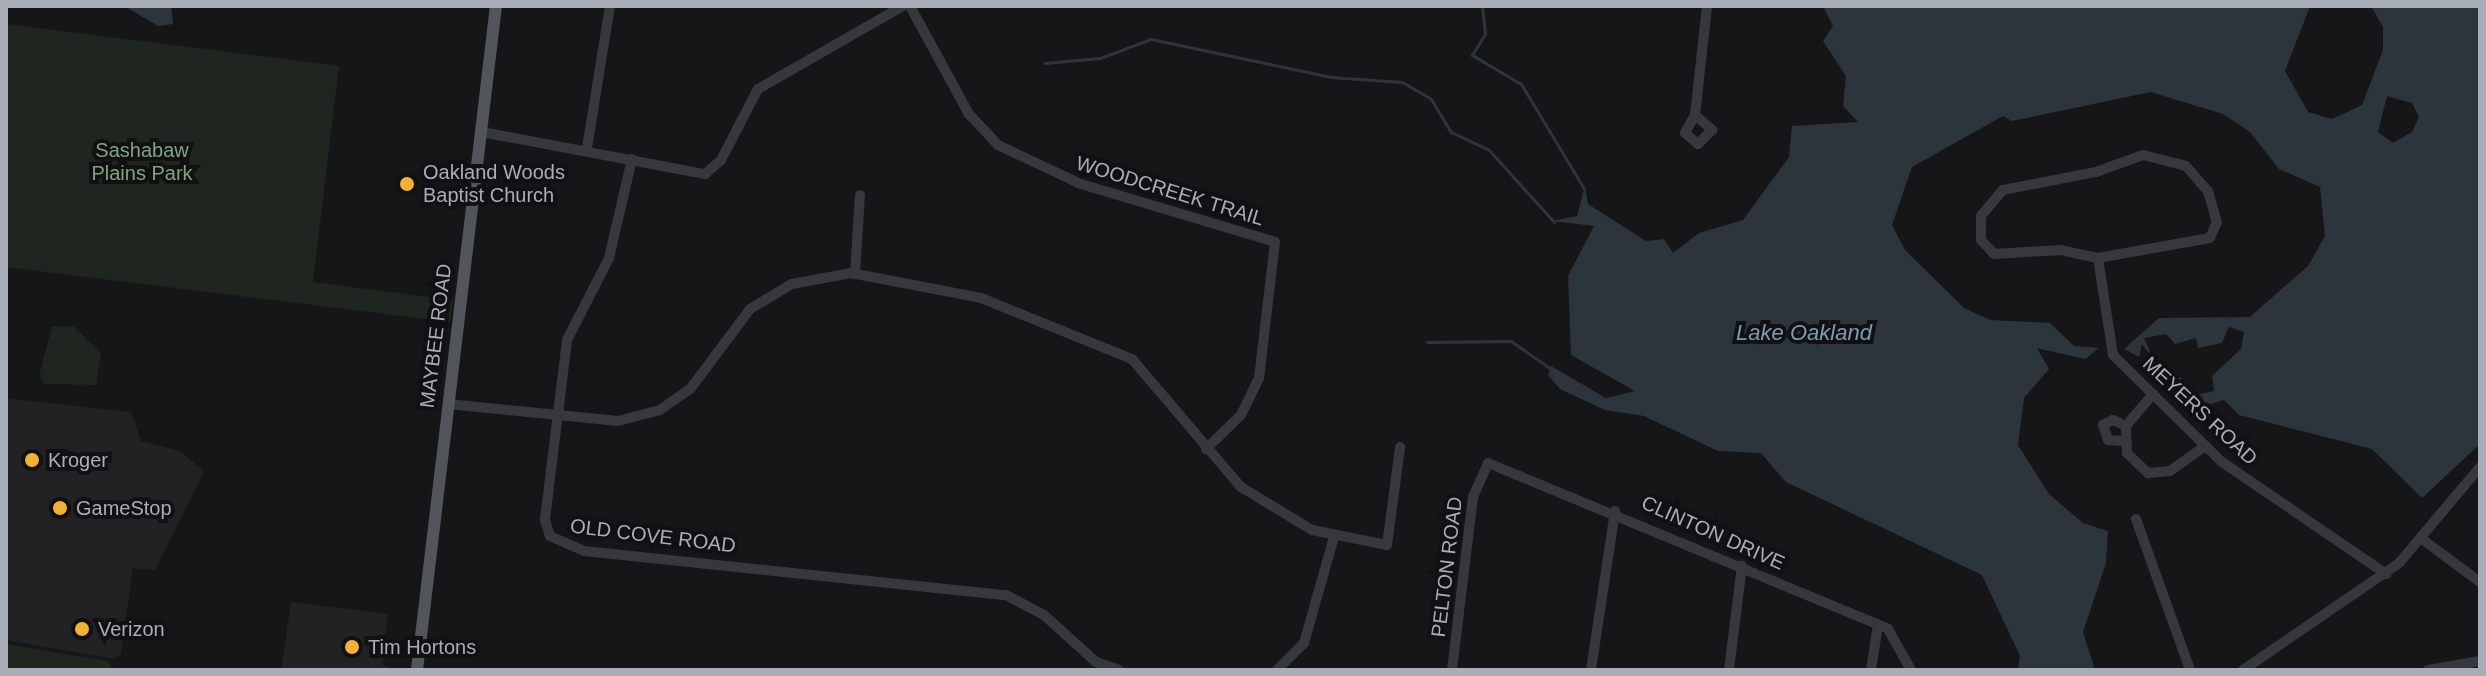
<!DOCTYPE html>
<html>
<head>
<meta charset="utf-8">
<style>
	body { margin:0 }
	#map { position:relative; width:2486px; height:676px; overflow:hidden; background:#161618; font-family:Arial,sans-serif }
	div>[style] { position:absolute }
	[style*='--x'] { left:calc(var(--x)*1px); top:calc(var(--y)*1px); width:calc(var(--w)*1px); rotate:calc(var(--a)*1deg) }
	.built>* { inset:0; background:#222225 }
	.green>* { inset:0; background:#1e261f }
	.water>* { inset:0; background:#2c353c }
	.stream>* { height:3px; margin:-1.5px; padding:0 1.5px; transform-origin:1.5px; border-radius:1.5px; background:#2c353c }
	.minor>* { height:10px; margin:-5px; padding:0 5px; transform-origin:5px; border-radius:5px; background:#37383d }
	.major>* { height:12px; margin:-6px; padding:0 6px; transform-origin:6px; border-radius:6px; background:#53555c }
	.dots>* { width:22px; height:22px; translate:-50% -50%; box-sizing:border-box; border:4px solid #111113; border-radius:50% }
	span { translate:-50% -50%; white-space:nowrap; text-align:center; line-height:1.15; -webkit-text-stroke:8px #111113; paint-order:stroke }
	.park-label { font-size:20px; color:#7fa381 }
	.poi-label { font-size:20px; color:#a8adb8 }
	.left { translate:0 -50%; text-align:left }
	.street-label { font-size:20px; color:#a8adb8 }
	.water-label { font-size:22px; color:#7f9bb3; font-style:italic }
	.frame { position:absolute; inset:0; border:8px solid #a8adb8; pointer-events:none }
</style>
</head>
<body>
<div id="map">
	<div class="built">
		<i style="clip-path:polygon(6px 398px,131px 412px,141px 441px,180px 451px,204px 471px,155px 570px,133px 568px,121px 654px,114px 659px,6px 640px)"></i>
		<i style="clip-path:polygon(291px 602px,388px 614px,382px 665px,397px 670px,281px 670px)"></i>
	</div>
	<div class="green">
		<i style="clip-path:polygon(6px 24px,339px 66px,313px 282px,453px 300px,450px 322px,6px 267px)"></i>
		<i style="clip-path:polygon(73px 326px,101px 353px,96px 385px,44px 384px,39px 376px,52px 327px)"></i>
		<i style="clip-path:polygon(6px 644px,108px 661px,113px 670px,6px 670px)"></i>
	</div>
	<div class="water">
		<i style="clip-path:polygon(124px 6px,171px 6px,173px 24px,158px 26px)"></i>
		<i style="clip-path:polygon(evenodd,1823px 6px,2310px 6px,2285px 71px,2308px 112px,2332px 119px,2362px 105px,2383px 50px,2383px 27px,2371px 6px,2480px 6px,2480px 444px,2422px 498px,2372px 449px,2239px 415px,2224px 400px,2211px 404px,2181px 395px,2168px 382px,2170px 374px,2182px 378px,2192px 396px,2214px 391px,2212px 376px,2241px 349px,2244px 332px,2229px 327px,2222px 343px,2198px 348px,2196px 338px,2175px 344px,2166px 334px,2144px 338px,2153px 358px,2142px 344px,2139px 357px,2124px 349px,2159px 318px,2250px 317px,2308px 266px,2325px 236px,2320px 187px,2279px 169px,2250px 132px,2223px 114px,2151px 92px,2012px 121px,2003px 116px,1912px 167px,1892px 225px,1905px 250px,1964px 308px,1990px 320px,2050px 323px,2074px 346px,2099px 348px,2085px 359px,2037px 348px,2049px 369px,2024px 398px,2018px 445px,2049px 494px,2083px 523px,2108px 531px,2106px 563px,2083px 632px,2095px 670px,2018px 670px,2020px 656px,1982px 575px,1786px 482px,1761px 453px,1718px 451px,1644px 416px,1605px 410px,1560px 389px,1548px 375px,1551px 366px,1606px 398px,1635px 391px,1571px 355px,1568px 276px,1594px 226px,1552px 221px,1577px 216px,1585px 186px,1588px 204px,1646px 241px,1664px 239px,1673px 253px,1699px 233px,1743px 220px,1789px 157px,1792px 126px,1858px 122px,1843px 106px,1846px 76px,1823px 41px,1833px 26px,1823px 6px,2387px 96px,2412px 103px,2419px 117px,2412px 132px,2393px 143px,2378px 132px,2387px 96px)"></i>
	</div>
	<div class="stream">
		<i style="--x:1482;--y:6;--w:28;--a:84"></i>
		<i style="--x:1485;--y:34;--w:25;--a:122"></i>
		<i style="--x:1472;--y:55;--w:57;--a:30.6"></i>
		<i style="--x:1521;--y:84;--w:122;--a:59"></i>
		<i style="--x:1045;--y:63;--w:55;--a:-5.2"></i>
		<i style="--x:1100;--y:58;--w:54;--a:-20.4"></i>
		<i style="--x:1151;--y:39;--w:184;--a:11.9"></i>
		<i style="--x:1331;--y:77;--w:71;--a:4"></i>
		<i style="--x:1402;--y:82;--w:34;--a:30"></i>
		<i style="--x:1431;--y:99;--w:39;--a:59"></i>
		<i style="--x:1451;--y:132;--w:42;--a:25.3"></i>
		<i style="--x:1489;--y:150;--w:97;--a:47.9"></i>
		<i style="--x:1427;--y:342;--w:84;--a:-0.7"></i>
		<i style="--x:1511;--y:341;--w:49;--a:35"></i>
	</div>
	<div class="minor">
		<i style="--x:910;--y:6;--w:123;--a:61.4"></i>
		<i style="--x:969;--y:114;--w:42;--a:46.9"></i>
		<i style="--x:998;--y:145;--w:92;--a:25.2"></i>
		<i style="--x:1081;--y:184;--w:202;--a:16.6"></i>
		<i style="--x:1275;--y:242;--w:137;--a:96.7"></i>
		<i style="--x:1259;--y:378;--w:41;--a:115.9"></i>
		<i style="--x:1241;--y:415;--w:49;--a:135.8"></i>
		<i style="--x:1695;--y:115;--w:23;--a:41"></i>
		<i style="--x:1712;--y:130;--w:20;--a:135"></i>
		<i style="--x:1698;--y:144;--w:17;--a:-140"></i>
		<i style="--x:1685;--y:133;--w:21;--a:-61"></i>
		<i style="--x:1695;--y:115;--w:110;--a:-83.7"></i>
		<i style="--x:482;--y:132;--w:227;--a:10.7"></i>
		<i style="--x:705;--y:174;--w:21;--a:-41"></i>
		<i style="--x:721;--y:160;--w:80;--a:-62.5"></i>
		<i style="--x:758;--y:89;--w:167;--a:-29.8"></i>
		<i style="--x:587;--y:148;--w:144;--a:-80.8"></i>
		<i style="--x:2143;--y:155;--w:44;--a:14.3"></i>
		<i style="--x:2186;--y:166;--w:33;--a:49"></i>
		<i style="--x:2208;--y:191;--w:32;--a:74"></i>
		<i style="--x:2217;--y:222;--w:17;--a:114"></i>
		<i style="--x:2210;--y:238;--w:114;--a:169.9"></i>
		<i style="--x:2098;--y:258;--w:38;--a:-168"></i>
		<i style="--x:2061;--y:250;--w:67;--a:176.6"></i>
		<i style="--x:1994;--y:254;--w:19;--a:-133"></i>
		<i style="--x:1981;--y:240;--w:24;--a:-90"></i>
		<i style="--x:1981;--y:216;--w:34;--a:-50"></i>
		<i style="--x:2003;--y:190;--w:95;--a:-11"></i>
		<i style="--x:2096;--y:172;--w:50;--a:-19.9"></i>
		<i style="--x:632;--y:159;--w:102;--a:103.1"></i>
		<i style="--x:609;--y:258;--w:92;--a:117.1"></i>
		<i style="--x:567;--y:340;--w:181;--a:97"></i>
		<i style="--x:545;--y:520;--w:17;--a:73"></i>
		<i style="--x:550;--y:536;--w:37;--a:24"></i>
		<i style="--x:584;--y:551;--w:424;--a:6"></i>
		<i style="--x:1006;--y:595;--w:43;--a:27.8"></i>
		<i style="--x:1044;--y:615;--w:70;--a:42.1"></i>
		<i style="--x:1096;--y:662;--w:24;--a:19"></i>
		<i style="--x:2098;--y:258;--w:98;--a:81.2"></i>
		<i style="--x:2113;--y:355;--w:153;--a:44.5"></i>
		<i style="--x:2222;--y:462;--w:199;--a:34.3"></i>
		<i style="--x:855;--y:274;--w:79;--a:-86.4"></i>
		<i style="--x:2153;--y:394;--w:42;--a:130.2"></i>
		<i style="--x:2126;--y:426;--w:27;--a:88"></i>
		<i style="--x:2127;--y:453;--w:29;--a:44"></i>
		<i style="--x:2148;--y:473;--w:22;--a:-5"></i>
		<i style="--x:2170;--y:471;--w:43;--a:-35.5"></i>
		<i style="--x:448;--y:404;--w:171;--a:5.7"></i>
		<i style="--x:618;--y:421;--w:43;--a:-14.7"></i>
		<i style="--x:660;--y:410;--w:38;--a:-35"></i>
		<i style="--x:691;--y:388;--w:99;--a:-53.2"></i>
		<i style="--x:750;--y:309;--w:49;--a:-30.8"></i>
		<i style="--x:792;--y:284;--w:60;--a:-10.6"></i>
		<i style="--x:851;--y:273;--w:132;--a:10.9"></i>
		<i style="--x:981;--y:298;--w:163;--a:22"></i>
		<i style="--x:1132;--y:359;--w:168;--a:49.6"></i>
		<i style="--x:1241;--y:487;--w:83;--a:31.2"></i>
		<i style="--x:1312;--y:530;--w:76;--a:11.3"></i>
		<i style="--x:1387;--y:545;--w:99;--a:-82.4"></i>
		<i style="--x:2123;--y:441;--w:15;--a:-176"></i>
		<i style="--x:2108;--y:440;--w:16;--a:-108"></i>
		<i style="--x:2103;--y:425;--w:11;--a:-27"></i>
		<i style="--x:2113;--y:420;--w:14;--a:25"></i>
		<i style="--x:2136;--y:519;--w:160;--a:70.3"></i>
		<i style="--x:2422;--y:539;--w:72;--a:36.6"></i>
		<i style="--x:1277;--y:670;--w:38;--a:-45"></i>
		<i style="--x:1304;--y:643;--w:110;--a:-74.2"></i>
		<i style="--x:1452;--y:670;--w:174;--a:-83.1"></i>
		<i style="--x:1473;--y:497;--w:37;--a:-66"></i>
		<i style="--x:1488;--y:463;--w:433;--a:22.5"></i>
		<i style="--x:1888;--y:629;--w:47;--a:60.7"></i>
		<i style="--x:1591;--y:670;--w:161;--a:-81.4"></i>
		<i style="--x:1729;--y:670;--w:105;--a:-82.9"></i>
		<i style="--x:1871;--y:670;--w:46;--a:-81.2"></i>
		<i style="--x:2243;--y:670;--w:189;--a:-34.4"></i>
		<i style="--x:2399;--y:563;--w:126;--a:-49.8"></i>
		<i style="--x:2428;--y:670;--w:53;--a:-9.8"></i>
	</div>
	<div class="major">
		<i style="--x:417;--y:670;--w:669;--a:-83.22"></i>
	</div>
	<div class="dots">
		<i style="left:407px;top:184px;background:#f2b134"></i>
		<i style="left:32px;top:460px;background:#f2b134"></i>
		<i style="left:60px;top:508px;background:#f2b134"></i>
		<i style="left:82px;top:629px;background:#f2b134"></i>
		<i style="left:352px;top:647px;background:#f2b134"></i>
	</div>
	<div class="park-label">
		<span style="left:142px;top:162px">Sashabaw<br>Plains Park</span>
	</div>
	<div class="poi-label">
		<span class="left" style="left:423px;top:184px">Oakland Woods<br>Baptist Church</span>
		<span class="left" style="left:48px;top:460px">Kroger</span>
		<span class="left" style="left:76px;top:508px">GameStop</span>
		<span class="left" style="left:98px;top:629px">Verizon</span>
		<span class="left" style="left:368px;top:647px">Tim Hortons</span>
	</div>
	<div class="street-label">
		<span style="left:1170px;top:191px;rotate:17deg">WOODCREEK TRAIL</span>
		<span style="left:436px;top:336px;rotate:-83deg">MAYBEE ROAD</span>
		<span style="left:2200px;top:411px;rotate:43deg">MEYERS ROAD</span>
		<span style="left:1713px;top:533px;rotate:24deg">CLINTON DRIVE</span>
		<span style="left:653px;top:536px;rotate:7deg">OLD COVE ROAD</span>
		<span style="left:1447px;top:567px;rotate:-83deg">PELTON ROAD</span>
	</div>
	<div class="water-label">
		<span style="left:1804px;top:333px">Lake Oakland</span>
	</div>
	<div class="frame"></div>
</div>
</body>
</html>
